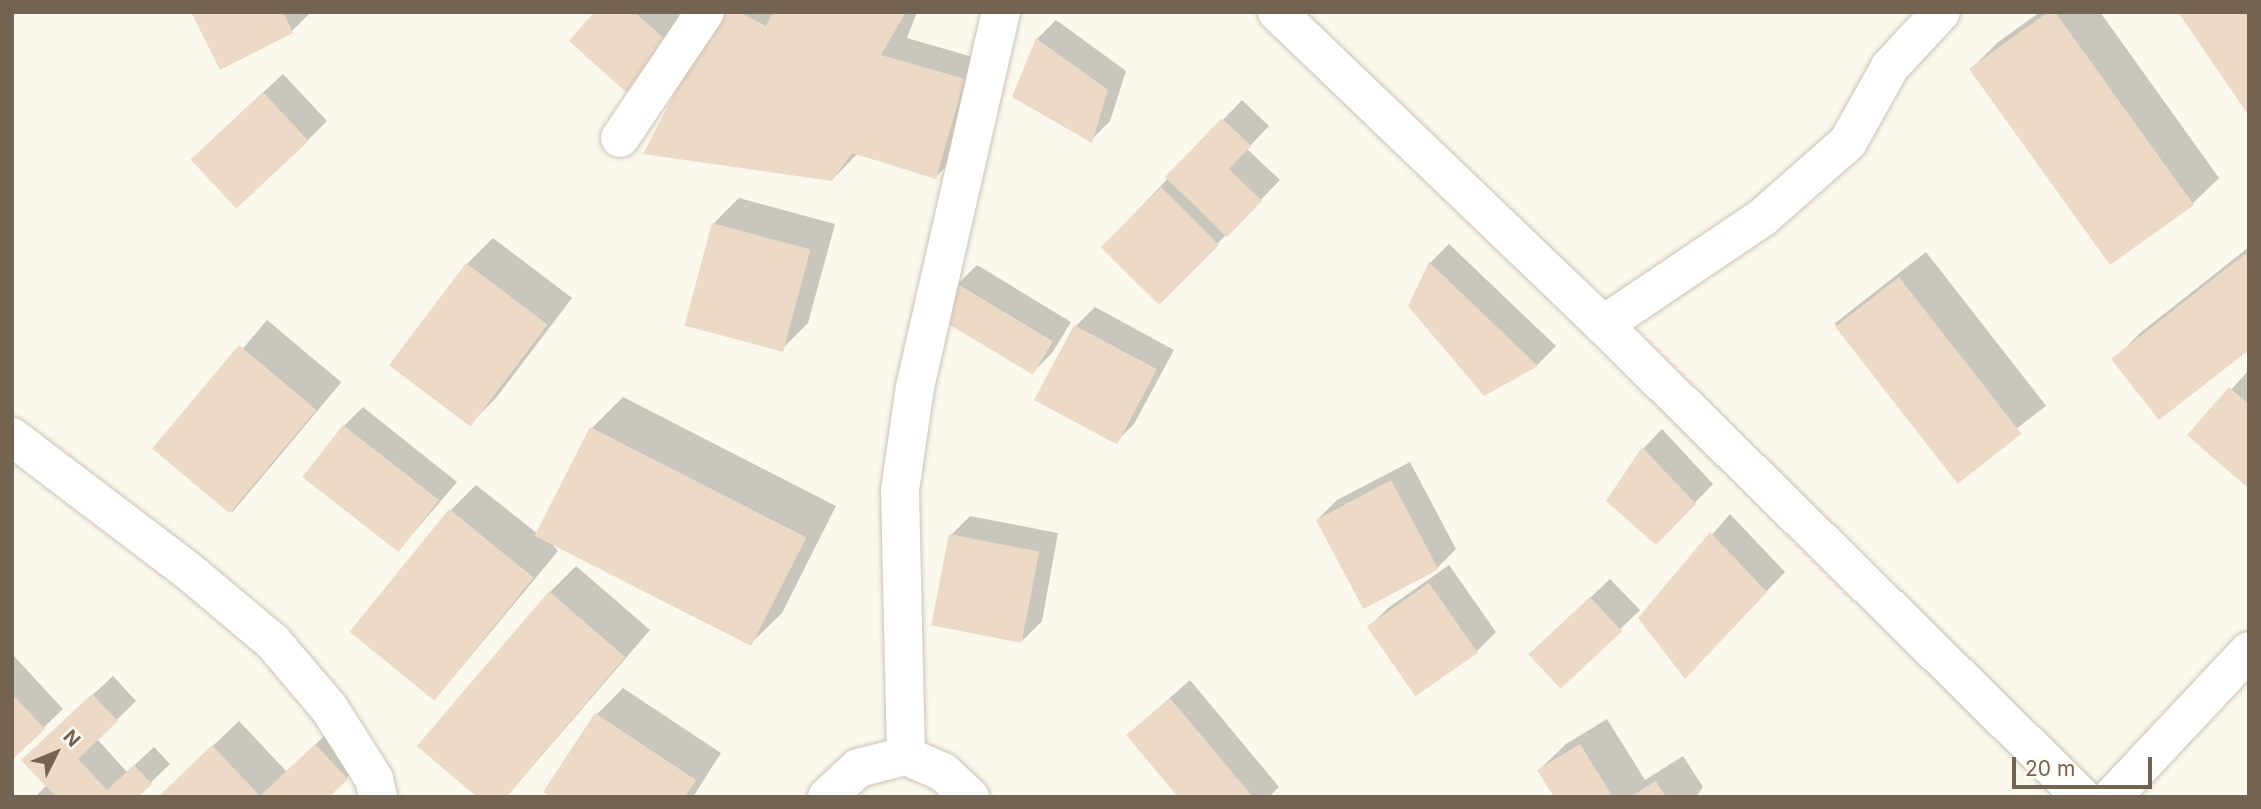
<!DOCTYPE html>
<html>
<head>
<meta charset="utf-8">
<style>
	body { margin:0 }
	#map { position:relative; width:2261px; height:809px; overflow:hidden; background:#fbf8ed; font-family:Inter,sans-serif }
	div>[style] { position:absolute }
	[style*='--x'] { left:calc(var(--x)*1px); top:calc(var(--y)*1px); width:calc(var(--w)*1px); rotate:calc(var(--a)*1deg) }
	.shadow>* { inset:0; background:#0003; transform-origin:0 0 }
	.building>* { inset:0; background:#ecdac6; transform-origin:0 0 }
	.roads { filter:drop-shadow(0 0 2px #cdc2b4) drop-shadow(0 0 2px #cdc2b4) }
	.minor>* { height:38px; margin:-19px; padding:0 19px; transform-origin:19px; border-radius:19px; background:#fff }
	.tertiary>* { height:38px; margin:-19px; padding:0 19px; transform-origin:19px; border-radius:19px; background:#fff }
	span { translate:-50% -50%; white-space:nowrap; text-align:center; line-height:1.15; -webkit-text-stroke:5px #fefbf4; paint-order:stroke }
	.frame { position:absolute; inset:0; border:14px solid #756352; pointer-events:none }
	.north { position:absolute; left:21px; top:718px; width:70px; height:70px; -webkit-text-stroke:5px #fefbf4; paint-order:stroke; rotate:47deg; font-size:19px; font-weight:700; line-height:28px; text-align:center; color:#756352 }
	.north::after { content:''; display:block; margin:auto; width:24px; height:32px; background:#756352; clip-path:polygon(50% 0,100% 100%,50% 72%,0 100%) }
	.scale { position:absolute; left:2012px; top:757px; width:140px; height:32px; box-sizing:border-box; border:4px solid #756352; border-top:0; padding-left:9px; font-size:21px; line-height:24px; white-space:nowrap; color:#756352; -webkit-text-stroke:5px #fefbf4; paint-order:stroke }
</style>
</head>
<body>
<div id="map">
	<div class="shadow">
		<i style="clip-path:polygon(193px 12px,311px 12px,292px 31px,221px 67px)"></i>
		<i style="clip-path:polygon(596px 12px,675px 12px,687px 23px,645px 71px)"></i>
		<i style="clip-path:polygon(719px 12px,917px 12px,907px 38px,983px 60px,955px 157px,936px 177px,858px 153px,832px 180px)"></i>
		<i style="clip-path:polygon(2040px 12px,2100px 12px,2219px 178px,2192px 204px,1971px 69px,1997px 43px)"></i>
		<i style="clip-path:polygon(1056px 20px,1126px 71px,1110px 121px,1091px 140px,1037px 39px)"></i>
		<i style="clip-path:polygon(283px 74px,327px 121px,308px 140px,212px 140px)"></i>
		<i style="clip-path:polygon(1242px 100px,1269px 126px,1247px 149px,1280px 180px,1159px 303px,1103px 247px)"></i>
		<i style="clip-path:polygon(739px 198px,835px 224px,808px 323px,782px 349px,713px 224px)"></i>
		<i style="clip-path:polygon(493px 238px,572px 298px,496px 398px,470px 424px,467px 264px)"></i>
		<i style="clip-path:polygon(1449px 244px,1556px 346px,1537px 365px,1410px 306px,1430px 263px)"></i>
		<i style="clip-path:polygon(2249px 247px,2249px 348px,2114px 360px,2140px 333px)"></i>
		<i style="left:1926px;top:252px;width:195px;height:116px;rotate:52deg"></i>
		<i style="clip-path:polygon(977px 265px,1071px 322px,1052px 353px,1033px 372px,958px 284px)"></i>
		<i style="clip-path:polygon(1095px 307px,1174px 350px,1134px 424px,1115px 443px,1035px 400px,1076px 326px)"></i>
		<i style="left:267px;top:320px;width:97px;height:169px;rotate:40deg"></i>
		<i style="clip-path:polygon(2249px 370px,2249px 487px,2190px 435px)"></i>
		<i style="clip-path:polygon(623px 397px,836px 506px,782px 613px,750px 644px,550px 542px,558px 551px,435px 699px,450px 511px,476px 485px,538px 534px,592px 428px)"></i>
		<i style="clip-path:polygon(363px 407px,457px 482px,398px 551px,344px 426px)"></i>
		<i style="clip-path:polygon(1662px 429px,1713px 484px,1656px 543px,1608px 500px,1644px 448px)"></i>
		<i style="clip-path:polygon(1410px 462px,1456px 549px,1437px 568px,1318px 519px,1337px 500px)"></i>
		<i style="clip-path:polygon(1730px 514px,1785px 572px,1704px 658px,1640px 618px)"></i>
		<i style="clip-path:polygon(970px 516px,1058px 533px,1042px 621px,1023px 640px,951px 535px)"></i>
		<i style="clip-path:polygon(1449px 565px,1496px 632px,1477px 651px,1369px 627px,1388px 608px)"></i>
		<i style="clip-path:polygon(576px 566px,650px 630px,506px 797px,550px 592px)"></i>
		<i style="clip-path:polygon(1610px 579px,1640px 610px,1561px 686px,1550px 636px)"></i>
		<i style="clip-path:polygon(12px 654px,63px 709px,12px 758px)"></i>
		<i style="clip-path:polygon(113px 676px,136px 701px,97px 739px,127px 772px,154px 747px,170px 764px,136px 797px,35px 797px,47px 785px,43px 741px)"></i>
		<i style="clip-path:polygon(1190px 680px,1279px 787px,1269px 797px,1180px 797px,1128px 735px)"></i>
		<i style="clip-path:polygon(623px 688px,721px 753px,693px 797px,554px 797px,597px 714px)"></i>
		<i style="clip-path:polygon(342px 719px,373px 751px,327px 797px,159px 797px,239px 721px,287px 772px)"></i>
		<i style="clip-path:polygon(1607px 719px,1645px 780px,1683px 756px,1703px 787px,1696px 797px,1556px 797px,1539px 770px,1566px 744px)"></i>
	</div>
	<div class="building">
		<i style="clip-path:polygon(191px 12px,283px 12px,293px 33px,220px 70px)"></i>
		<i style="clip-path:polygon(594px 12px,634px 12px,670px 43px,626px 92px,569px 41px)"></i>
		<i style="clip-path:polygon(717px 12px,739px 12px,766px 26px,773px 12px,906px 12px,881px 55px,965px 79px,936px 179px,852px 153px,832px 181px,643px 154px)"></i>
		<i style="clip-path:polygon(2048px 12px,2055px 12px,2194px 205px,2110px 265px,1969px 69px)"></i>
		<i style="clip-path:polygon(2178px 12px,2249px 12px,2249px 116px)"></i>
		<i style="clip-path:polygon(1036px 38px,1108px 90px,1092px 143px,1012px 97px)"></i>
		<i style="left:263px;top:92px;width:67px;height:99px;rotate:47deg"></i>
		<i style="clip-path:polygon(1222px 118px,1251px 146px,1229px 169px,1262px 201px,1227px 237px,1165px 177px)"></i>
		<i style="left:1161px;top:187px;width:82px;height:85px;rotate:45deg"></i>
		<i style="left:712px;top:223px;width:102px;height:106px;rotate:15deg"></i>
		<i style="clip-path:polygon(2245px 254px,2249px 259px,2249px 350px,2159px 420px,2111px 359px)"></i>
		<i style="clip-path:polygon(1429px 262px,1538px 366px,1484px 396px,1408px 306px)"></i>
		<i style="left:466px;top:263px;width:102px;height:128px;rotate:37deg"></i>
		<i style="left:1899px;top:277px;width:199px;height:81px;rotate:52deg"></i>
		<i style="left:956px;top:283px;width:113px;height:39px;rotate:31deg"></i>
		<i style="left:1074px;top:325px;width:94px;height:85px;rotate:28deg"></i>
		<i style="left:239px;top:345px;width:101px;height:135px;rotate:40deg"></i>
		<i style="clip-path:polygon(2229px 387px,2249px 404px,2249px 489px,2187px 435px)"></i>
		<i style="left:343px;top:425px;width:122px;height:66px;rotate:38deg"></i>
		<i style="left:590px;top:427px;width:243px;height:122px;rotate:27deg"></i>
		<i style="clip-path:polygon(1642px 447px,1696px 504px,1656px 545px,1606px 501px)"></i>
		<i style="left:1391px;top:480px;width:101px;height:85px;rotate:62deg"></i>
		<i style="left:449px;top:509px;width:109px;height:158px;rotate:39deg"></i>
		<i style="clip-path:polygon(1710px 532px,1767px 592px,1685px 679px,1638px 618px)"></i>
		<i style="left:949px;top:534px;width:92px;height:93px;rotate:11deg"></i>
		<i style="left:1429px;top:583px;width:85px;height:76px;rotate:55deg"></i>
		<i style="clip-path:polygon(549px 591px,625px 657px,506px 797px,477px 797px,417px 746px)"></i>
		<i style="left:1590px;top:597px;width:47px;height:84px;rotate:47deg"></i>
		<i style="clip-path:polygon(12px 694px,45px 729px,12px 760px)"></i>
		<i style="clip-path:polygon(92px 694px,118px 721px,78px 759px,107px 790px,134px 765px,152px 784px,138px 797px,56px 797px,21px 760px)"></i>
		<i style="clip-path:polygon(1170px 698px,1253px 797px,1178px 797px,1126px 735px)"></i>
		<i style="clip-path:polygon(595px 713px,696px 780px,685px 797px,551px 797px,543px 792px)"></i>
		<i style="clip-path:polygon(315px 744px,348px 779px,329px 797px,158px 797px,212px 745px,260px 796px)"></i>
		<i style="clip-path:polygon(1580px 744px,1613px 797px,1554px 797px,1537px 770px)"></i>
		<i style="clip-path:polygon(1656px 781px,1666px 797px,1630px 797px)"></i>
	</div>
	<div class="roads">
		<div class="minor">
			<i style="--x:620;--y:138;--w:152;--a:-56"></i>
			<i style="--x:1603;--y:325;--w:193;--a:-34"></i>
			<i style="--x:1763;--y:217;--w:113;--a:-41.4"></i>
			<i style="--x:1848;--y:142;--w:86;--a:-60.8"></i>
			<i style="--x:1890;--y:67;--w:75;--a:-47.2"></i>
			<i style="--x:12;--y:437;--w:218;--a:37.2"></i>
			<i style="--x:186;--y:569;--w:114;--a:40"></i>
			<i style="--x:273;--y:642;--w:87;--a:49.7"></i>
			<i style="--x:329;--y:708;--w:84;--a:57.6"></i>
			<i style="--x:374;--y:779;--w:18;--a:77"></i>
			<i style="--x:906;--y:756;--w:266;--a:-91.3"></i>
			<i style="--x:900;--y:490;--w:104;--a:-81.7"></i>
			<i style="--x:915;--y:387;--w:385;--a:-77.1"></i>
			<i style="--x:827;--y:797;--w:42;--a:-43.1"></i>
			<i style="--x:858;--y:768;--w:49;--a:-14"></i>
			<i style="--x:906;--y:756;--w:40;--a:23.4"></i>
			<i style="--x:943;--y:772;--w:37;--a:43"></i>
			<i style="--x:2112;--y:797;--w:200;--a:-46.8"></i>
		</div>
		<div class="tertiary">
			<i style="--x:1277;--y:12;--w:452;--a:43.8"></i>
			<i style="--x:1603;--y:325;--w:672;--a:44.58"></i>
		</div>
	</div>
	<div class="frame"></div>
	<div class="north">N</div>
	<div class="scale">20 m</div>
</div>
</body>
</html>
